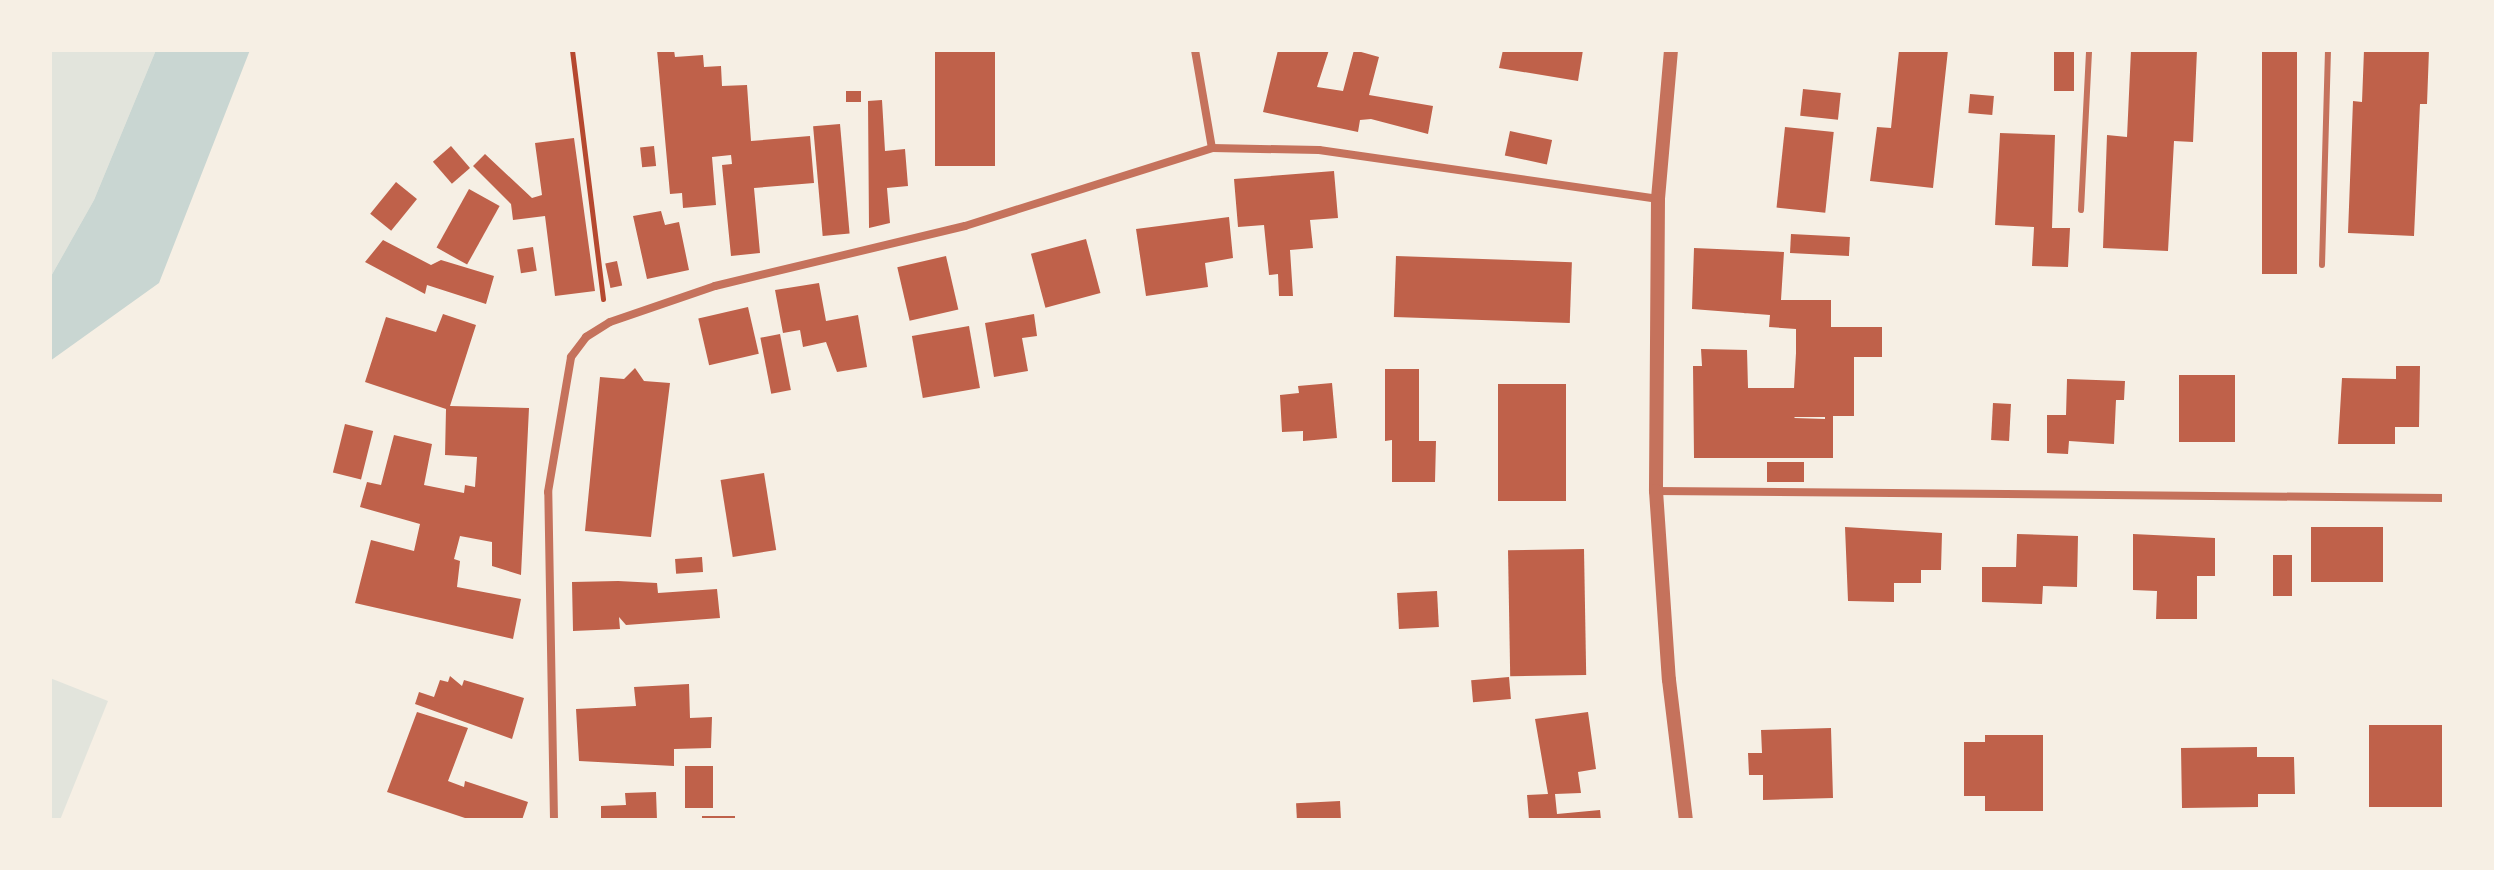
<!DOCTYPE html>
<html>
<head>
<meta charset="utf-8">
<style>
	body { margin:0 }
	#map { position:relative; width:2494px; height:870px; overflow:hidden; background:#f6efe4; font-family:"PT Serif",serif }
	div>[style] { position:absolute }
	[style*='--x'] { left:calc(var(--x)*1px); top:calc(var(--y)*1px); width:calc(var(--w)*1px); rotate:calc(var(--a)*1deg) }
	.green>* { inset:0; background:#e2e4dc }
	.water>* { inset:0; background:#c9d6d2 }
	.building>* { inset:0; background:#bf614a; transform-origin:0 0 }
	.path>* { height:5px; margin:-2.5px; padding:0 2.5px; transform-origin:2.5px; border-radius:2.5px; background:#b5482f }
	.service>* { height:6px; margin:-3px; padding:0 3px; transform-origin:3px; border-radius:3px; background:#c5725c }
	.minor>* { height:8px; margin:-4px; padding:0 4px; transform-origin:4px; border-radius:4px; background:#c5725c }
	.tertiary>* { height:14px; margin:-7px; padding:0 7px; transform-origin:7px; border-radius:7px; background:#c5725c }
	span { translate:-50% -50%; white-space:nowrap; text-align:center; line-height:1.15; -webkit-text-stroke:8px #f6efe4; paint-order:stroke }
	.frame { position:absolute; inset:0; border:52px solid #f6efe4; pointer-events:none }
</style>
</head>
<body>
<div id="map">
	<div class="green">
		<i style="clip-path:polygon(50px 50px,156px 50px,94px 200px,50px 278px)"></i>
		<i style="clip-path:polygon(50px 678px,108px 701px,60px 820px,50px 820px)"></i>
	</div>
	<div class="water">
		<i style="clip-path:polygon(156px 50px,250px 50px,159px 283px,50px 361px,50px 278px,94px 200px)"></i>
	</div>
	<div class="building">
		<i style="clip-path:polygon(657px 50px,674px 50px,675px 57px,703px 55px,704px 67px,721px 66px,722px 86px,747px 85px,751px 141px,810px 136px,814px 183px,754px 188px,760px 253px,731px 256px,722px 165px,732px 164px,731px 155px,712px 157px,716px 205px,683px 208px,682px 193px,670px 194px)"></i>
		<i style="left:935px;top:50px;width:60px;height:116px"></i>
		<i style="clip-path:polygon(1278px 50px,1329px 50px,1317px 87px,1343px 91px,1354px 50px,1379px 57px,1369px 95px,1433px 106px,1428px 134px,1371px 119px,1360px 120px,1358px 132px,1263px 112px)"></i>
		<i style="clip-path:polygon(1503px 50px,1583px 50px,1578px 81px,1499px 68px)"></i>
		<i style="clip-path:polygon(1899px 50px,1948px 50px,1933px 188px,1870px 181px,1877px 127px,1891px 128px)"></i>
		<i style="left:2054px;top:50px;width:20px;height:41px"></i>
		<i style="clip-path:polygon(2131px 50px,2197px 50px,2193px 142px,2174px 141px,2168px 251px,2103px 248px,2107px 135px,2127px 137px)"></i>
		<i style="left:2262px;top:50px;width:35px;height:224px"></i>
		<i style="clip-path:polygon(2364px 50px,2429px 50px,2427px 104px,2420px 104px,2414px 236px,2348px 233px,2353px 101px,2362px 102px)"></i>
		<i style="left:1803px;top:89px;width:38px;height:27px;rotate:6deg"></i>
		<i style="left:861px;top:91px;width:11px;height:15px;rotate:90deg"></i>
		<i style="left:1970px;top:94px;width:24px;height:19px;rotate:5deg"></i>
		<i style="clip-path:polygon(882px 100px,885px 151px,905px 149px,908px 186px,887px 188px,890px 223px,869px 228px,868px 101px)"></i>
		<i style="left:840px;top:124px;width:110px;height:27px;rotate:85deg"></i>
		<i style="left:1785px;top:127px;width:49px;height:81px;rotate:6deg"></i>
		<i style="left:1510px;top:131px;width:43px;height:25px;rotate:12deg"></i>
		<i style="clip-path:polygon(2000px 133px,2055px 135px,2052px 228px,2070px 228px,2068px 267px,2032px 266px,2034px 227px,1995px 225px)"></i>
		<i style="clip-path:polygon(574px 138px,595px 291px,555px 296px,545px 216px,513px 220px,511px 204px,473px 166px,485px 154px,532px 198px,542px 195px,535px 143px)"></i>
		<i style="left:451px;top:146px;width:29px;height:24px;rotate:49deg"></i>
		<i style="left:654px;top:146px;width:20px;height:14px;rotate:84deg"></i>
		<i style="clip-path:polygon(1334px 171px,1338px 218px,1310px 220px,1313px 248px,1290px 250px,1293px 296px,1279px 296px,1278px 274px,1269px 275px,1264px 225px,1238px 227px,1234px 179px)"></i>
		<i style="left:396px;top:182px;width:27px;height:41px;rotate:39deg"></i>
		<i style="left:469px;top:189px;width:35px;height:67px;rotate:29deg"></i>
		<i style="clip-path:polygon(661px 211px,665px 225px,679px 222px,689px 270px,647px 279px,633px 216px)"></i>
		<i style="clip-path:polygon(1229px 217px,1233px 258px,1205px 263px,1208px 287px,1146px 296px,1136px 229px)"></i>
		<i style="left:1791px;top:234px;width:59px;height:19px;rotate:3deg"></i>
		<i style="left:1086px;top:239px;width:56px;height:57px;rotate:75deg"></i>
		<i style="clip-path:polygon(383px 240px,431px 265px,441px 260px,494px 276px,486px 304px,427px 285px,425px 294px,365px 262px)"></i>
		<i style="left:533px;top:247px;width:24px;height:16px;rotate:81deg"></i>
		<i style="clip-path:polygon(evenodd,1694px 248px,1784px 252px,1781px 300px,1831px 300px,1831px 327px,1882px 327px,1882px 357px,1854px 357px,1854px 416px,1833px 416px,1833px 458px,1694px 458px,1693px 366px,1702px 366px,1701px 349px,1747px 350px,1748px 388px,1794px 388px,1796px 353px,1796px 329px,1769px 327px,1770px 315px,1692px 309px,1694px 248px,1825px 417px,1825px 419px,1794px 418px,1795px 417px,1825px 417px)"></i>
		<i style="left:946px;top:256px;width:55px;height:50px;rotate:77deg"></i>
		<i style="left:1396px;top:256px;width:176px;height:61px;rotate:2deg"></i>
		<i style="left:617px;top:261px;width:25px;height:12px;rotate:78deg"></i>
		<i style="clip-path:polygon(819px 283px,826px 321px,858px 315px,867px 367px,837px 372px,826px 342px,803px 347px,800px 330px,783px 333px,775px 290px)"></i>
		<i style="left:748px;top:307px;width:48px;height:51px;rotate:77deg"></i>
		<i style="clip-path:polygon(443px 314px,476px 325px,450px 406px,529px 408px,521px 575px,492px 566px,492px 542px,460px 536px,454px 559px,460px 561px,457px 587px,521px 599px,513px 639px,355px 603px,371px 540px,414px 551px,420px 524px,360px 507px,367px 482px,381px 485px,394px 435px,432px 444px,424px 485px,464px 493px,465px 485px,475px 487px,477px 457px,445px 455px,446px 409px,365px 382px,386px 317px,436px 332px)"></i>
		<i style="clip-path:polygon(1034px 314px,1037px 336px,1022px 338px,1028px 371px,994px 377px,985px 323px)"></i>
		<i style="left:969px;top:326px;width:63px;height:58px;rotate:80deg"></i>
		<i style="left:780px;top:334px;width:57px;height:20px;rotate:79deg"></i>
		<i style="clip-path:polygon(2396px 366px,2420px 366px,2419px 427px,2395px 427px,2395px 444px,2338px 444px,2342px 378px,2396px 379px)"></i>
		<i style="clip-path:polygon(635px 368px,644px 381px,670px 383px,651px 537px,585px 531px,600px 377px,624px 379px)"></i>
		<i style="clip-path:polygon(1385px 369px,1419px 369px,1419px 441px,1436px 441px,1435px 482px,1392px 482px,1392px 440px,1385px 441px)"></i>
		<i style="left:2179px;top:375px;width:56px;height:67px"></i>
		<i style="clip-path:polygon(2067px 379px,2125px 381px,2124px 400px,2116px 400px,2114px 444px,2069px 441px,2068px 454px,2047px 453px,2047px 415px,2066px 415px)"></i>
		<i style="clip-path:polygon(1332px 383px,1337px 438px,1303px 441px,1303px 431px,1282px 432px,1280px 395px,1299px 393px,1298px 386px)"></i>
		<i style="left:1566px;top:384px;width:117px;height:68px;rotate:90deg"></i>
		<i style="left:1993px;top:403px;width:18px;height:37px;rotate:3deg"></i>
		<i style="left:345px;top:424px;width:29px;height:50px;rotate:14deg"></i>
		<i style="left:1767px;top:462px;width:37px;height:20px"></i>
		<i style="left:764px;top:473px;width:78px;height:44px;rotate:81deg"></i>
		<i style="clip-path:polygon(1845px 527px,1942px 533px,1941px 570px,1921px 570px,1921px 583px,1894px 583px,1894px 602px,1848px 601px)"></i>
		<i style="left:2383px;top:527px;width:55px;height:72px;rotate:90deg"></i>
		<i style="clip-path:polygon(2017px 534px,2078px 536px,2077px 587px,2043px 586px,2042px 604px,1982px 602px,1982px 567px,2016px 567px)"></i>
		<i style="clip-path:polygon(2133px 534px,2215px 538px,2215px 576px,2197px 576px,2197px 619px,2156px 619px,2157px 591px,2133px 590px)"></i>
		<i style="left:1584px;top:549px;width:126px;height:76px;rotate:89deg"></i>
		<i style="left:2273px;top:555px;width:19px;height:41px"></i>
		<i style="left:702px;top:557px;width:15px;height:27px;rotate:86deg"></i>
		<i style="clip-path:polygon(618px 581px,657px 583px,658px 593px,717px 589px,720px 618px,626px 625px,619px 617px,620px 629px,573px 631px,572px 582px)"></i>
		<i style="left:1437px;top:591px;width:36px;height:40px;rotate:87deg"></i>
		<i style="clip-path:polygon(450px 676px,462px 686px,464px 680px,524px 698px,512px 739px,415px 704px,419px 692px,434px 697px,440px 680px,448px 682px)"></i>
		<i style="left:1509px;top:677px;width:22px;height:38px;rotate:85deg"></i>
		<i style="clip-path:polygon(689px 684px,690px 718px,712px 717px,711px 748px,674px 749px,674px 766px,579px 761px,576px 709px,636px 706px,634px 687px)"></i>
		<i style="clip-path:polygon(417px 712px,468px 728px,448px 781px,464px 787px,465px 781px,528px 802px,522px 820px,471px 820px,387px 792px)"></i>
		<i style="clip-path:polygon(1588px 712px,1596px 769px,1578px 772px,1581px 793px,1555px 794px,1557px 814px,1600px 810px,1601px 820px,1529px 820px,1527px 795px,1548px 794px,1535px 719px)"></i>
		<i style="left:2444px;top:725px;width:82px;height:75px;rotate:90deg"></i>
		<i style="clip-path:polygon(1831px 728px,1833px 798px,1763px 800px,1763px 775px,1749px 775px,1748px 753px,1762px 753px,1761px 730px)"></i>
		<i style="clip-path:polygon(1985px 735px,2043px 735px,2043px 811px,1985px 811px,1985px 796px,1964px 796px,1964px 742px,1985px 742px)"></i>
		<i style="clip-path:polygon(2257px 747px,2257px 757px,2294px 757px,2295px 794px,2258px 794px,2258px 807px,2182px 808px,2181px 748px)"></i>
		<i style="left:685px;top:766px;width:28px;height:42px"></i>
		<i style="clip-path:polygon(656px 792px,657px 820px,601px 820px,601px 806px,626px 805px,625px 793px)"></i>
		<i style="left:1340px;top:801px;width:19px;height:44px;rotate:87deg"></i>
		<i style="left:702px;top:816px;width:33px;height:4px"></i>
	</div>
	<div class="path">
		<i style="--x:572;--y:50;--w:251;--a:82.9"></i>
	</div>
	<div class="service">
		<i style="--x:2081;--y:210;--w:160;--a:-87.1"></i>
		<i style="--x:2322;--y:265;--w:215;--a:-88.4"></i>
	</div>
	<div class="minor">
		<i style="--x:1195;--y:50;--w:99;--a:80.2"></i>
		<i style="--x:1656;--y:491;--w:788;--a:0.51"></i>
		<i style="--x:554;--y:820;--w:328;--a:-91"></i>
		<i style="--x:548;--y:492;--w:137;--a:-80.3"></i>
		<i style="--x:571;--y:357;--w:25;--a:-53"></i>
		<i style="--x:586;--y:337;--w:28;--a:-32"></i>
		<i style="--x:610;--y:322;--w:111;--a:-18.9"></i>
		<i style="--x:715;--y:286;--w:257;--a:-13.5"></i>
		<i style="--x:965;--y:226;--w:259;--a:-17.5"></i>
		<i style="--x:1212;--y:148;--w:107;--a:1.1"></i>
		<i style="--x:1319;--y:150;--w:343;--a:8.2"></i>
	</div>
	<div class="tertiary">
		<i style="--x:1671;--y:50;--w:150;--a:95"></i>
		<i style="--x:1658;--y:199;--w:292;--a:90.4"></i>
		<i style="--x:1656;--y:491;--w:189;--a:86.1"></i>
		<i style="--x:1669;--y:680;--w:141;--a:83.1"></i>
	</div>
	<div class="frame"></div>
</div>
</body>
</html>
